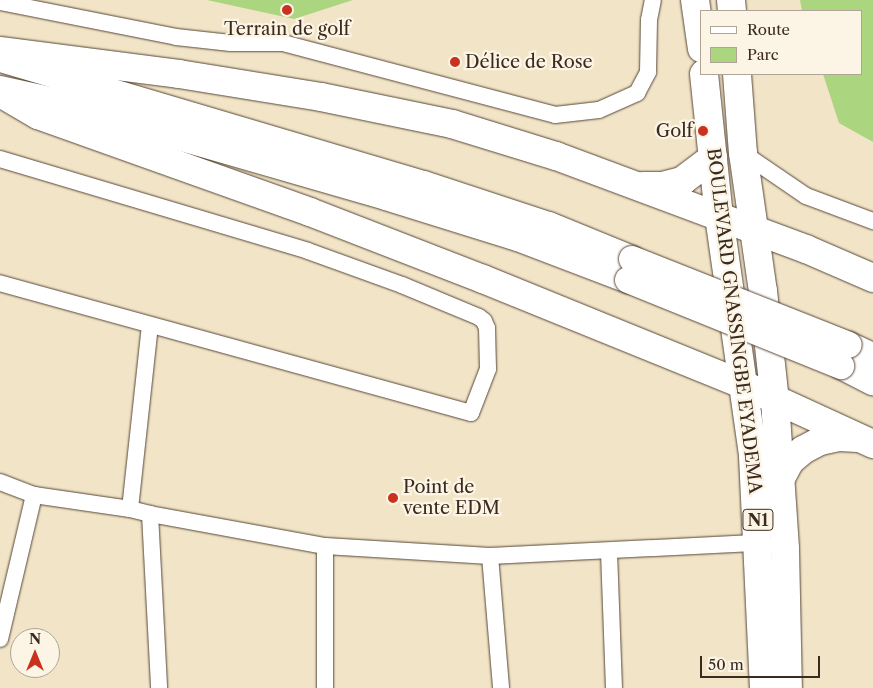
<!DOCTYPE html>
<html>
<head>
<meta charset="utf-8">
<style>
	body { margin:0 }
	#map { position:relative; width:873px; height:688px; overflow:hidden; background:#f2e4c7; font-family:"Libre Caslon Text",serif }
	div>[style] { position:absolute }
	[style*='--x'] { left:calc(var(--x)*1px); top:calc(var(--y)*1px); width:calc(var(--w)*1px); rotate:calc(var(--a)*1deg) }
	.green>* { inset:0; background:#acd580 }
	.roads { filter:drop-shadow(0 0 1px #564637) drop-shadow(0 0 1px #564637) }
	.street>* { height:16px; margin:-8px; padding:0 8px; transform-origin:8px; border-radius:8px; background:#fff }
	.primary>* { height:26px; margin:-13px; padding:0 13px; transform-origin:13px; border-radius:13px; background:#fff }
	.highway>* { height:28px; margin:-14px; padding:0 14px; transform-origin:14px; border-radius:14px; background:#fff }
	.bridges { filter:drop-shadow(0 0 1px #564637) drop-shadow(0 0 1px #564637) }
	.primary-bridge>* { height:26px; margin:-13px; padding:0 13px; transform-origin:13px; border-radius:13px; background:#fff }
	.dots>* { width:14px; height:14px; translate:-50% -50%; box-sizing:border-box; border:2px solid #fcf5e5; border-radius:50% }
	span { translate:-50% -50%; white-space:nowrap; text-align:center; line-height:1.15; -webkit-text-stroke:4.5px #fcf5e5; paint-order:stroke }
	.shield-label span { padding:1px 4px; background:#fcf5e5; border:1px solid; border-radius:4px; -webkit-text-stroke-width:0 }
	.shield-label { font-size:16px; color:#3b2a1e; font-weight:700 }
	.poi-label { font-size:18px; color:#3b2a1e }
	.left { translate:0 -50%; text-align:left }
	.right { translate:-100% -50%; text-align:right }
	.street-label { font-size:18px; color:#3b2a1e }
	.legend { position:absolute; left:700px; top:10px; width:162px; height:65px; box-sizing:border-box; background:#fcf5e5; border:1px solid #afa495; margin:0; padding:6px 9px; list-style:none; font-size:15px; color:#3b2a1e }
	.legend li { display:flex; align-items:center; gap:10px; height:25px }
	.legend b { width:25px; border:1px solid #afa495 }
	.north { position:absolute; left:10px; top:628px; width:50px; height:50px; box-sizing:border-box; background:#fcf5e5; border:1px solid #afa495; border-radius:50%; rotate:0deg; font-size:14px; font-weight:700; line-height:20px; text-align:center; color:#3b2a1e }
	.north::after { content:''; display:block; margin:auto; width:18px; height:22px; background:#c8321e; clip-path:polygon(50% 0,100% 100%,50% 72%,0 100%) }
	.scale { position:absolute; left:700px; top:656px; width:120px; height:22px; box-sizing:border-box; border:2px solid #3b2a1e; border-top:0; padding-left:6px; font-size:15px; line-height:18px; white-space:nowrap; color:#3b2a1e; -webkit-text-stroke:4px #fcf5e5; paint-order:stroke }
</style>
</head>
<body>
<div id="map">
	<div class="green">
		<i style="clip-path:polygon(207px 0,353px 0,294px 19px)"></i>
		<i style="clip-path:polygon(800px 0,873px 0,873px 142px,839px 123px,823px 74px,862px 74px,862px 11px,802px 11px)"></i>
	</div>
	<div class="roads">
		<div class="street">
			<i style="--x:0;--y:2;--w:179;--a:11.2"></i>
			<i style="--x:176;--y:37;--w:55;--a:6.2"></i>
			<i style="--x:231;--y:43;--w:52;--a:0"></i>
			<i style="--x:283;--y:43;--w:281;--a:14.8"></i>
			<i style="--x:555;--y:115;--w:44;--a:-6.5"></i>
			<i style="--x:599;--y:110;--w:42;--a:-24.1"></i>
			<i style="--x:637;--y:93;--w:24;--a:-62"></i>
			<i style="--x:648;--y:72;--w:52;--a:-88.9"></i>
			<i style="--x:649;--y:20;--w:20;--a:-79"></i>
			<i style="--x:743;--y:153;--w:76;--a:34.3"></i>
			<i style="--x:806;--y:196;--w:72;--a:20.5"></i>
			<i style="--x:0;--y:159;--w:321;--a:16.6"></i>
			<i style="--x:308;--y:251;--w:100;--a:19.9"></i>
			<i style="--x:402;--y:285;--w:83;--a:22.6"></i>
			<i style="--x:479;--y:317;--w:6;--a:39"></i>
			<i style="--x:484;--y:321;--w:8;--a:67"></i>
			<i style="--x:487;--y:328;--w:41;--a:88.6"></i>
			<i style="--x:488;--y:369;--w:47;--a:111.1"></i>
			<i style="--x:471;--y:413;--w:489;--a:-164.6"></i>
			<i style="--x:0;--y:482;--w:36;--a:21"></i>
			<i style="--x:34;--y:495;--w:97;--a:8.3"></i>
			<i style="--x:130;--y:509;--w:21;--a:14"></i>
			<i style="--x:150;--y:514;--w:178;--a:10.4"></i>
			<i style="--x:325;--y:546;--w:165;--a:3.5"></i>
			<i style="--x:490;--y:556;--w:269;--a:-2.8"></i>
			<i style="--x:130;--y:509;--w:185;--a:-83.8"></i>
			<i style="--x:150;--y:514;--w:174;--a:87"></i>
			<i style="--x:325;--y:546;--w:142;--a:90"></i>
			<i style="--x:609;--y:552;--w:136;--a:87.9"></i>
			<i style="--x:490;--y:556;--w:132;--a:85.2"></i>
			<i style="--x:0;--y:639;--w:148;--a:-76.7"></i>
		</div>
		<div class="primary">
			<i style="--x:1;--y:59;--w:441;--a:16.5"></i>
			<i style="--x:424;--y:184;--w:132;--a:18.2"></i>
			<i style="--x:549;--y:225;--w:90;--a:22.3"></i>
			<i style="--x:0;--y:89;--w:51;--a:12.4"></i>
			<i style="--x:50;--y:100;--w:350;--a:16.1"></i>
			<i style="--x:386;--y:197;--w:138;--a:17.3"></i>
			<i style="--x:518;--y:238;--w:118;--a:20.9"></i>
			<i style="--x:849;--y:345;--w:26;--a:25"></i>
			<i style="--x:841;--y:366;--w:36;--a:27"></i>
		</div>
		<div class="highway">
			<i style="--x:695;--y:0;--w:49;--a:81.9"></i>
			<i style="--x:731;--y:0;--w:11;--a:85"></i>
			<i style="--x:0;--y:51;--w:180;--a:7.3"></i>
			<i style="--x:179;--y:74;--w:144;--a:9.2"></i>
			<i style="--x:321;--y:97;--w:134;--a:11.6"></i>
			<i style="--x:452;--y:124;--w:109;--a:17.1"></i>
			<i style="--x:556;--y:156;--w:267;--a:20.4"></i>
			<i style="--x:806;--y:249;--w:73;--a:23.4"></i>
			<i style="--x:704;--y:74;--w:143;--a:84"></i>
			<i style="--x:719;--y:216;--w:242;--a:81.9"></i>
			<i style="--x:753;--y:456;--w:232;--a:87.3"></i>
			<i style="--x:737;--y:74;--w:79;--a:85.7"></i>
			<i style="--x:743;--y:153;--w:139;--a:81.8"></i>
			<i style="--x:763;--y:291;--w:111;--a:83.8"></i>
			<i style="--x:775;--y:401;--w:148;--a:86.1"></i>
			<i style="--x:785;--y:549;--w:139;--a:88.8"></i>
			<i style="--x:0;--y:93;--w:44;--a:30.1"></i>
			<i style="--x:38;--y:115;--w:289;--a:19.6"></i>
			<i style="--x:310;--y:212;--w:186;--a:21.2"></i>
			<i style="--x:483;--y:279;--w:282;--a:22.1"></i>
			<i style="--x:744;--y:385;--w:142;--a:24.6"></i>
			<i style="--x:643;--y:186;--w:19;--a:0"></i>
			<i style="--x:662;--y:186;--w:21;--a:-14"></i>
			<i style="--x:682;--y:181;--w:39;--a:-37"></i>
			<i style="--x:781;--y:478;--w:19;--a:-62"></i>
			<i style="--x:790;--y:461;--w:17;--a:-40"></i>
			<i style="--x:803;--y:450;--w:19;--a:-28"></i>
			<i style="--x:820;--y:441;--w:19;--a:-12"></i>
			<i style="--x:839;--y:437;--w:19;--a:3"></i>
		</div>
	</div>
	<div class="bridges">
		<div class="primary-bridge">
			<i style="--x:632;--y:259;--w:233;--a:21.6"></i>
			<i style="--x:628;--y:280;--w:230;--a:22"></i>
		</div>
	</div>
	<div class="dots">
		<i style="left:287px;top:10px;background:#c8321e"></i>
		<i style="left:455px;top:62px;background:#c8321e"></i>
		<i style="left:703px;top:131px;background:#c8321e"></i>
		<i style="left:393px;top:498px;background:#c8321e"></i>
	</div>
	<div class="shield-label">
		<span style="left:758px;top:520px">N1</span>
	</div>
	<div class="poi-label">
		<span style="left:287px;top:29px">Terrain de golf</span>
		<span class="left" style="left:465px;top:62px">Délice de Rose</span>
		<span class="right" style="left:693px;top:131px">Golf</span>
		<span class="left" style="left:403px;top:498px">Point de<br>vente EDM</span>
	</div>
	<div class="street-label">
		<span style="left:734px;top:321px;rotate:83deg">BOULEVARD GNASSINGBE EYADEMA</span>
	</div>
	<ul class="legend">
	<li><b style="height:6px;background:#fff"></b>Route</li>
	<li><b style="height:14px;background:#acd580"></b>Parc</li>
	</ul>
	<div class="north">N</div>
	<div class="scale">50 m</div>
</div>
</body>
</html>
